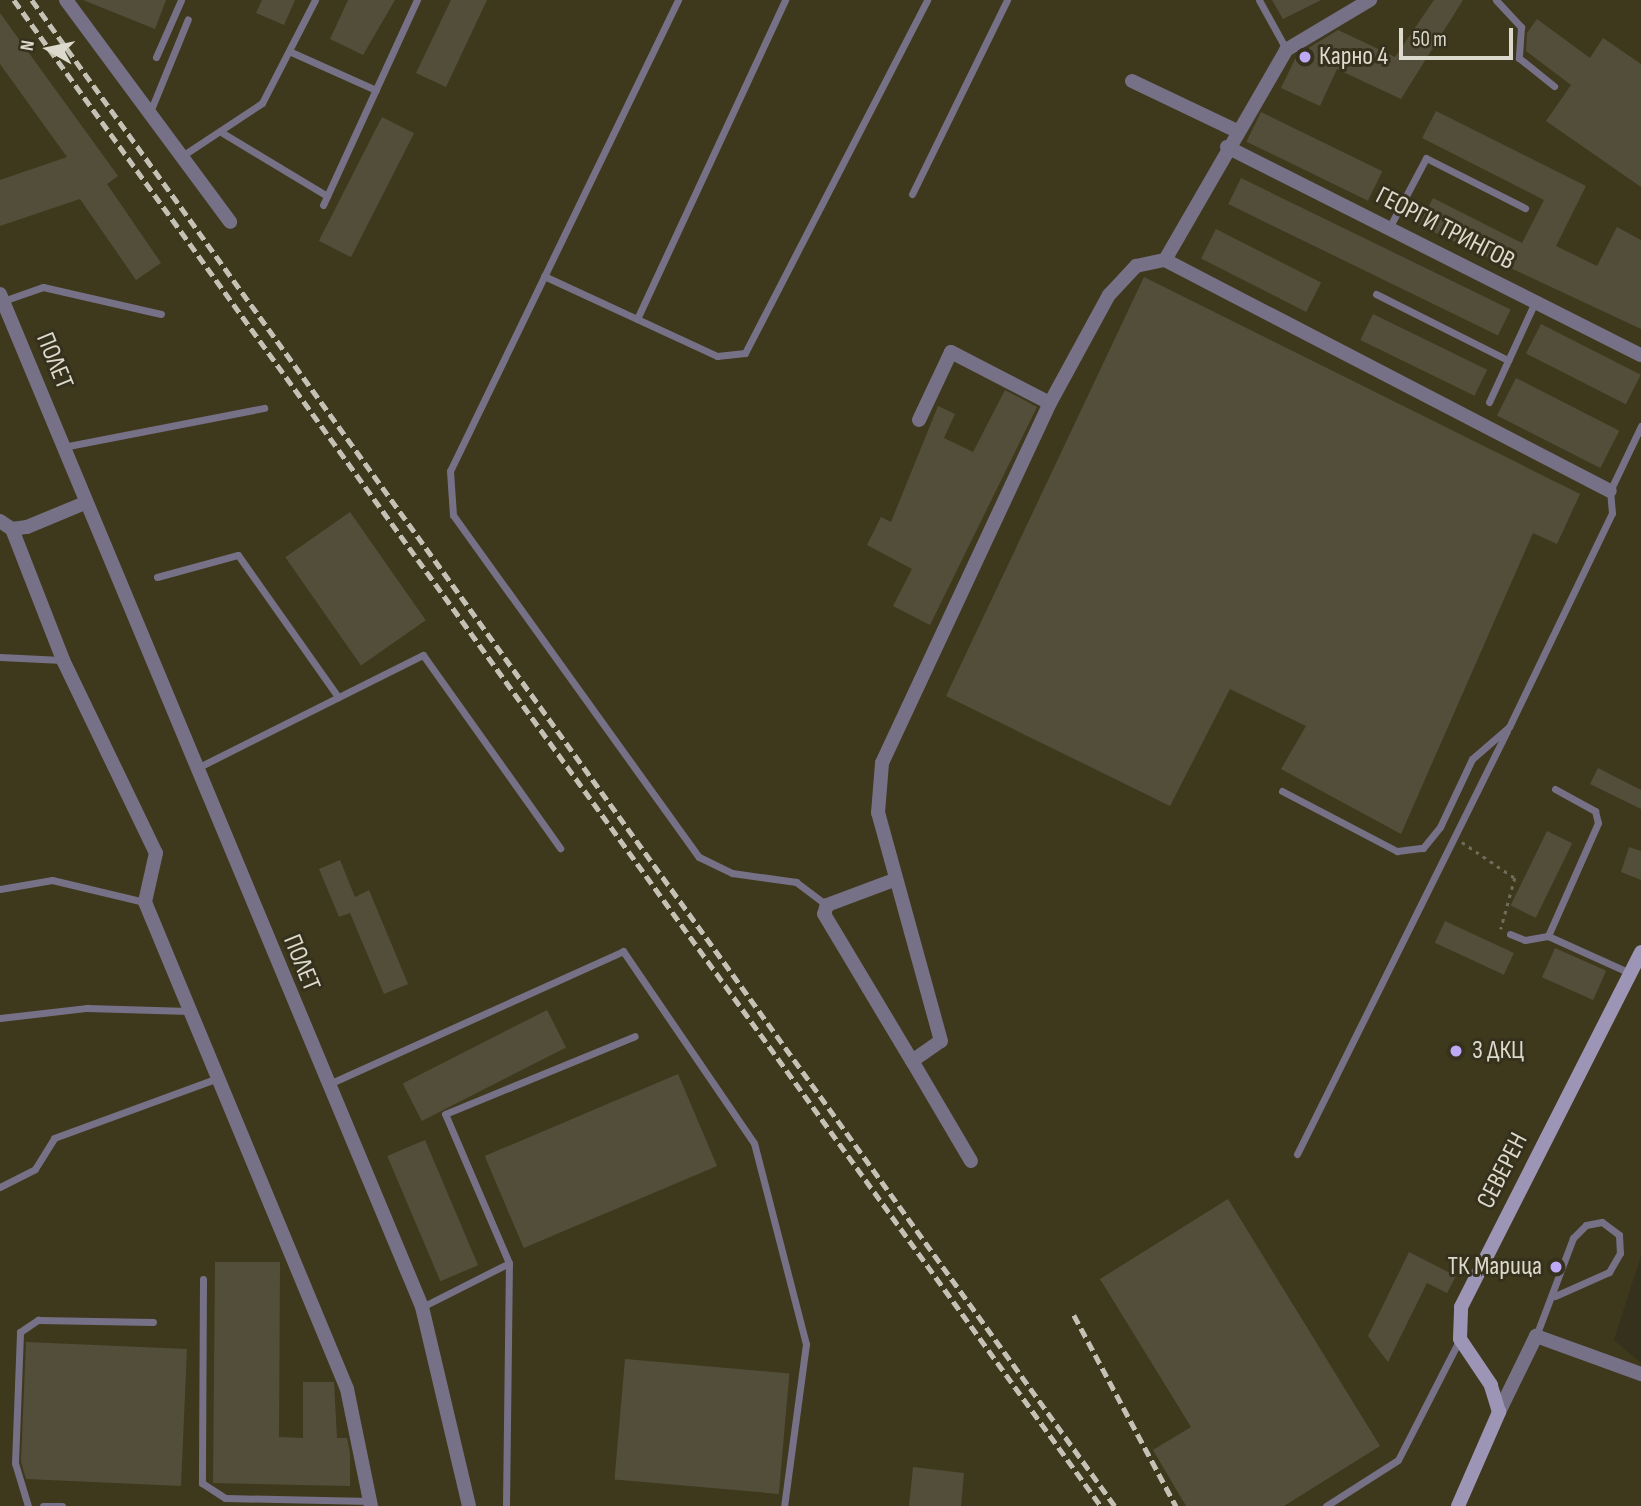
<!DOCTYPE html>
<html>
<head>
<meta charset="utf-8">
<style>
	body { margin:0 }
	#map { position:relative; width:1641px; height:1506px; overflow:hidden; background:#35311d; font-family:"Sofia Sans Condensed",sans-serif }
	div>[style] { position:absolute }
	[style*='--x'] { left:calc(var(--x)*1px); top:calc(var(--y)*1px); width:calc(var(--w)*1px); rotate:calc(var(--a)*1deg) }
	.built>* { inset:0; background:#3e381d }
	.building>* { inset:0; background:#534e3a; transform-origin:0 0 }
	.path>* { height:2.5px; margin-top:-1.25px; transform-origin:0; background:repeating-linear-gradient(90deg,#706c5b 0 3.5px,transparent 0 8.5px) }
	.service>* { height:7px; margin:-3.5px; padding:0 3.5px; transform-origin:3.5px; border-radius:3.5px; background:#767186 }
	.minor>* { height:14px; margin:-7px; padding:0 7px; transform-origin:7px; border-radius:7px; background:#767186 }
	.secondary>* { height:14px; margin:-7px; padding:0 7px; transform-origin:7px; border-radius:7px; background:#9d95b6 }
	.rail>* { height:4.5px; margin-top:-2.25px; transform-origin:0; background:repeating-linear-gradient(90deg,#c5c2b5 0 10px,transparent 0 15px) }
	.dots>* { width:19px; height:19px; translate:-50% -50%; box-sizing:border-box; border:4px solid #35311d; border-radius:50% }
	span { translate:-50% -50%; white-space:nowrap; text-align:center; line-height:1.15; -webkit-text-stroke:6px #35311d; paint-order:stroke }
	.poi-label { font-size:26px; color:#dcd9cd }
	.left { translate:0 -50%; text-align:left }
	.right { translate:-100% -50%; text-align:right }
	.street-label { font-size:26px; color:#dcd9cd }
	.north { position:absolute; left:14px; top:14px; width:70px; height:70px; -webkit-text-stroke:5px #35311d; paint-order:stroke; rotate:279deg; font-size:19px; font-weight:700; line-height:28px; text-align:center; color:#dcd9cd }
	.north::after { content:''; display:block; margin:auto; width:24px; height:32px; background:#dcd9cd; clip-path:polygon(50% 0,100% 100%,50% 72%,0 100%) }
	.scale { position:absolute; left:1399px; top:28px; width:114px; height:32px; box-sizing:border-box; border:4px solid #dcd9cd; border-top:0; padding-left:9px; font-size:21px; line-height:24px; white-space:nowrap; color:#dcd9cd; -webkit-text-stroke:5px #35311d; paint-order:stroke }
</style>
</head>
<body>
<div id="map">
	<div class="built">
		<i style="clip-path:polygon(0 0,1641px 0,1641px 1256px,1614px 1340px,1641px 1363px,1641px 1506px,0 1506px)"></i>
	</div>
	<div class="building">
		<i style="clip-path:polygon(83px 0,166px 0,155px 29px)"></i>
		<i style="clip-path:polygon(262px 0,295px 0,284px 25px,256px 13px)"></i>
		<i style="clip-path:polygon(348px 0,395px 0,363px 55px,330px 39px)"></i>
		<i style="clip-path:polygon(451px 0,487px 0,446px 87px,416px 73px)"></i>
		<i style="clip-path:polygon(1272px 0,1321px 0,1283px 19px)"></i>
		<i style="clip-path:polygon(1434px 0,1463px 0,1401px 99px,1337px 69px,1320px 106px,1281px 88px,1297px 55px,1338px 30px,1395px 57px)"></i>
		<i style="clip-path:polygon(0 13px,118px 176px,107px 184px,161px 263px,136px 280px,80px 199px,0 226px,0 180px,67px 157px,0 64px)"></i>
		<i style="clip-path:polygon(1537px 19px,1590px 58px,1603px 38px,1641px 64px,1641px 187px,1546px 121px,1571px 85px,1526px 51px,1527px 33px)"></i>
		<i style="clip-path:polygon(1436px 111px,1586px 186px,1556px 246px,1597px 266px,1617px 227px,1641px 240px,1641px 329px,1419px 225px,1433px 198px,1522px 243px,1544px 200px,1422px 138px)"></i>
		<i style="left:1261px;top:112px;width:135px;height:33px;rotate:26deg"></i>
		<i style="left:382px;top:117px;width:36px;height:139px;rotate:27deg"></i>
		<i style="left:1241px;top:178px;width:300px;height:29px;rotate:26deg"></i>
		<i style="left:1216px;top:229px;width:118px;height:33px;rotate:27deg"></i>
		<i style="clip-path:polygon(1144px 277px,1580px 494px,1557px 544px,1533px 533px,1401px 834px,1281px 769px,1306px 726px,1230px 689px,1170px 806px,946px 696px)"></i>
		<i style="left:1373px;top:314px;width:127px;height:29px;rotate:26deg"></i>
		<i style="left:1541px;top:324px;width:112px;height:33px;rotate:27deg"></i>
		<i style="left:1516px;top:378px;width:116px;height:42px;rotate:27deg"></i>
		<i style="clip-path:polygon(1005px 390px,1037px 407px,930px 625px,893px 606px,912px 569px,867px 545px,881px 517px,891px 522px,938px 406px,955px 414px,944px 438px,973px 452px)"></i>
		<i style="left:350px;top:512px;width:132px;height:79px;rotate:55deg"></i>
		<i style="clip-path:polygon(1598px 768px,1641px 790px,1641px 809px,1590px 784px)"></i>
		<i style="left:1547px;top:831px;width:28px;height:83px;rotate:26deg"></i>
		<i style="clip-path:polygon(1629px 847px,1641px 851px,1641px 880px,1621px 872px)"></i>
		<i style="clip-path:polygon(340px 860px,355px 897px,369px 890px,408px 984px,384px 994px,350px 913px,339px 917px,319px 869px)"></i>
		<i style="left:1445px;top:921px;width:76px;height:24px;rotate:25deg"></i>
		<i style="left:1555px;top:948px;width:56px;height:32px;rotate:24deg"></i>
		<i style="left:547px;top:1010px;width:42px;height:162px;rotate:63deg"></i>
		<i style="left:678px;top:1074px;width:100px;height:210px;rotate:67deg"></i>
		<i style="left:425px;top:1140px;width:136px;height:41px;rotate:67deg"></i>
		<i style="clip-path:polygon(1228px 1199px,1380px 1446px,1284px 1506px,1186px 1506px,1153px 1450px,1191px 1427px,1100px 1279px)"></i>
		<i style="clip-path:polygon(1409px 1252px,1456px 1276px,1447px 1293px,1427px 1283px,1388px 1362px,1368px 1336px)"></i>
		<i style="clip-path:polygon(215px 1262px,280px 1262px,279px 1437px,303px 1438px,303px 1382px,334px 1382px,337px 1438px,347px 1438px,350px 1453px,350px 1486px,213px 1483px)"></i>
		<i style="clip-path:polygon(26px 1342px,187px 1349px,181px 1486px,26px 1479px,21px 1462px)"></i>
		<i style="left:625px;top:1359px;width:165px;height:121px;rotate:5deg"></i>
		<i style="clip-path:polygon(913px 1467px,964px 1473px,961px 1506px,909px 1506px)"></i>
	</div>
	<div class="path">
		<i style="--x:1462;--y:842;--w:64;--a:34.2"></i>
		<i style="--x:1515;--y:878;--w:53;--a:105.4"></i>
	</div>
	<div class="service">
		<i style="--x:678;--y:0;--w:523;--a:115.83"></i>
		<i style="--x:450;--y:471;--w:44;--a:86.1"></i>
		<i style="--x:453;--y:515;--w:421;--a:54.3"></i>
		<i style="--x:699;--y:857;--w:37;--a:26"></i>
		<i style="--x:732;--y:873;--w:65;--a:8"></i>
		<i style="--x:796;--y:882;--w:39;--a:37"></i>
		<i style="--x:1259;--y:0;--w:56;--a:61.1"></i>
		<i style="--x:1496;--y:0;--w:37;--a:47"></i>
		<i style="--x:1521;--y:27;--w:31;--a:94"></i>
		<i style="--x:1519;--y:58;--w:45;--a:38.7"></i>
		<i style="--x:291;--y:52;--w:93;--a:24.1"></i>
		<i style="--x:156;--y:57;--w:62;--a:-66.3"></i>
		<i style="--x:150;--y:112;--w:100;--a:-67.8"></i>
		<i style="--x:221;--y:132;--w:124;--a:31.1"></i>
		<i style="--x:182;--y:156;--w:96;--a:-33.5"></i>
		<i style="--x:262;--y:103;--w:116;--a:-62.8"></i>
		<i style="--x:912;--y:194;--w:216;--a:-63.9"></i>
		<i style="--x:323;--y:205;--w:226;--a:-65.4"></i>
		<i style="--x:1389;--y:228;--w:79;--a:-62.1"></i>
		<i style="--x:1426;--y:158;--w:111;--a:26.8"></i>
		<i style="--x:544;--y:276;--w:191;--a:24.8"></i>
		<i style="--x:717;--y:356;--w:28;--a:-6"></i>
		<i style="--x:745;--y:353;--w:397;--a:-62.7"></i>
		<i style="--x:1376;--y:294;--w:148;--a:26.6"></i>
		<i style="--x:3;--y:301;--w:42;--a:-19.3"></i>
		<i style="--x:43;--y:287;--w:121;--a:12.9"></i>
		<i style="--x:637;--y:319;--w:352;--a:-65.1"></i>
		<i style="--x:1489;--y:402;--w:110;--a:-65.3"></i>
		<i style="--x:63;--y:447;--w:205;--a:-11"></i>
		<i style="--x:157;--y:577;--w:84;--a:-15.2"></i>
		<i style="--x:238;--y:555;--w:174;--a:54.8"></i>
		<i style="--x:0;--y:657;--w:62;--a:2.8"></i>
		<i style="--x:195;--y:769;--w:255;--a:-26.6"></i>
		<i style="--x:423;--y:655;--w:237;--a:54.6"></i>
		<i style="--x:1555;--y:789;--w:46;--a:28.8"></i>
		<i style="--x:1595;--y:811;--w:12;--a:76"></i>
		<i style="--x:1598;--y:823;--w:124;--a:113.9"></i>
		<i style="--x:1548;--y:936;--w:90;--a:24.3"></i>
		<i style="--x:1282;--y:791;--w:130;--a:27.6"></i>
		<i style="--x:1397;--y:851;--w:26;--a:-7"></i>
		<i style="--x:1423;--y:848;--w:27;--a:-51"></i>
		<i style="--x:1440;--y:827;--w:75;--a:-64.8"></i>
		<i style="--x:1472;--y:759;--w:49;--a:-40.9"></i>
		<i style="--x:1509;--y:727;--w:237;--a:-64.3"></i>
		<i style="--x:1612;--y:513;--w:22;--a:-95"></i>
		<i style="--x:1610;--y:491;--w:72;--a:-64.5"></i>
		<i style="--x:0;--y:889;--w:53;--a:-9.8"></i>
		<i style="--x:52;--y:880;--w:95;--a:13.4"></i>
		<i style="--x:1510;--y:934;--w:16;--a:22"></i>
		<i style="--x:1525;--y:940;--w:23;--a:-10"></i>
		<i style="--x:0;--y:1018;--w:88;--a:-6.6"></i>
		<i style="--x:87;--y:1008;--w:102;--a:1.7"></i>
		<i style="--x:329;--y:1084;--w:323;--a:-24.3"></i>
		<i style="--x:623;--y:951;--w:232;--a:55.7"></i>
		<i style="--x:754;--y:1143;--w:208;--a:75.5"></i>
		<i style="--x:806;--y:1344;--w:163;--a:97.7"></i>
		<i style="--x:1297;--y:1154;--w:472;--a:-63.6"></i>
		<i style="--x:0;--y:1187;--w:39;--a:-27"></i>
		<i style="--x:35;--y:1169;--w:36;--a:-58"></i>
		<i style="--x:54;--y:1138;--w:175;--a:-20.1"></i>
		<i style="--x:203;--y:1279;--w:204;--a:90.3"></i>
		<i style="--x:202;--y:1483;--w:27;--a:33"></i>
		<i style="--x:225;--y:1498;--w:145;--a:1.2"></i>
		<i style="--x:422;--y:1307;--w:97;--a:-26.8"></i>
		<i style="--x:509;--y:1263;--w:162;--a:-113.2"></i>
		<i style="--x:445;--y:1114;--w:205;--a:-22.3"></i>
		<i style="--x:1536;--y:1336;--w:105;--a:-69.3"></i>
		<i style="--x:1573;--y:1238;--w:18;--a:-45"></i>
		<i style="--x:1586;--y:1225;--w:16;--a:-11"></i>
		<i style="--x:1602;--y:1222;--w:21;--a:37"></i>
		<i style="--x:1619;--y:1235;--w:18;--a:87"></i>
		<i style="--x:1620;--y:1253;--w:22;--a:120"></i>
		<i style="--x:1609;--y:1272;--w:59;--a:156"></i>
		<i style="--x:28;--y:1506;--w:45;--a:-106.8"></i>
		<i style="--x:15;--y:1463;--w:131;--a:-87.8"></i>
		<i style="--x:20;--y:1332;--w:22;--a:-34"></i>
		<i style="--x:38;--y:1320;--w:115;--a:1"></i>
		<i style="--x:43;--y:1506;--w:19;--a:0"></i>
		<i style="--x:506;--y:1506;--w:243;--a:-89.3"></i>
		<i style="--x:1326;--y:1506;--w:85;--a:-32.6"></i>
		<i style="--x:1398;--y:1460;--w:136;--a:-62.9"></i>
	</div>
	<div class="minor">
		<i style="--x:66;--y:0;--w:276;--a:53.5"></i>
		<i style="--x:1132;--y:81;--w:116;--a:25.5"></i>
		<i style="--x:1227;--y:147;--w:463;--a:26.7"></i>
		<i style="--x:1165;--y:260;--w:501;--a:27.43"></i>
		<i style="--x:0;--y:294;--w:1097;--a:67.38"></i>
		<i style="--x:422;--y:1307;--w:204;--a:76.7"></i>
		<i style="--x:919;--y:420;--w:75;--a:-64.8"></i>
		<i style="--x:951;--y:352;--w:111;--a:27.3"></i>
		<i style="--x:0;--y:521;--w:14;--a:34"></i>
		<i style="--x:12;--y:529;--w:15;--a:-8"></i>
		<i style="--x:27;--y:527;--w:63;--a:-22.5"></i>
		<i style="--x:12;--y:529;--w:141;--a:68.7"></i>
		<i style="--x:63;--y:660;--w:214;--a:64.3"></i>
		<i style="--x:156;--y:853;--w:50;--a:102.7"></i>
		<i style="--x:145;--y:902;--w:527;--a:67.47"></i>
		<i style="--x:347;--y:1389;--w:119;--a:78.4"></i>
		<i style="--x:894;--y:880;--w:72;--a:159.5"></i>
		<i style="--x:827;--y:905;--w:9;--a:108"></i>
		<i style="--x:824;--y:914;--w:171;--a:59.1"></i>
		<i style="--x:971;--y:1161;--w:116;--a:-120.5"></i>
		<i style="--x:912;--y:1061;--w:35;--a:-35"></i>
		<i style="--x:941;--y:1041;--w:237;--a:-105.4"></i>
		<i style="--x:878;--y:813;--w:50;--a:-85.4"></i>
		<i style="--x:882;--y:763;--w:397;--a:-65"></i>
		<i style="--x:1050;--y:403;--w:123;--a:-61.4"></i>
		<i style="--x:1109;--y:295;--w:40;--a:-47"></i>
		<i style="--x:1136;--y:266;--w:30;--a:-12"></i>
		<i style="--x:1165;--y:260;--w:242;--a:-60"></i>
		<i style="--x:1286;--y:50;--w:98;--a:-30.8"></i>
		<i style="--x:1499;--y:1412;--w:85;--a:-64"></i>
		<i style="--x:1536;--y:1336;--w:112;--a:19.9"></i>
	</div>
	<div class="secondary">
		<i style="--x:1458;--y:1506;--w:103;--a:-66.4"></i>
		<i style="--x:1499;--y:1412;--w:28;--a:-107"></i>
		<i style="--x:1491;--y:1385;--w:55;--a:-124"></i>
		<i style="--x:1460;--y:1339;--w:32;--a:-88"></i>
		<i style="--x:1461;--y:1307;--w:398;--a:-63.1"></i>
	</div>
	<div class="rail">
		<i style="--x:14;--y:0;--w:1857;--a:54.18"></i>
		<i style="--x:32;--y:0;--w:1855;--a:54.28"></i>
		<i style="--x:1074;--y:1315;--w:217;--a:61.9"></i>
	</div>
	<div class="dots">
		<i style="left:1305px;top:57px;background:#bda9f5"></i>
		<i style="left:1456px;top:1051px;background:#bda9f5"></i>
		<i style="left:1556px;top:1267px;background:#bda9f5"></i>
	</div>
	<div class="poi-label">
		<span class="left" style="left:1319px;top:57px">Карно 4</span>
		<span class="left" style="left:1472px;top:1051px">3 ДКЦ</span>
		<span class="right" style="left:1542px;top:1267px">ТК Марица</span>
	</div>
	<div class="street-label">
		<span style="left:1445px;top:229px;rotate:27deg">ГЕОРГИ ТРИНГОВ</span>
		<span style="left:54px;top:361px;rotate:68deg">ПОЛЕТ</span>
		<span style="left:301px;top:963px;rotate:68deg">ПОЛЕТ</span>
		<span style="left:1503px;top:1171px;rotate:-63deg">СЕВЕРЕН</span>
	</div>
	<div class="north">N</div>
	<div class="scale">50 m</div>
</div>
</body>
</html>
